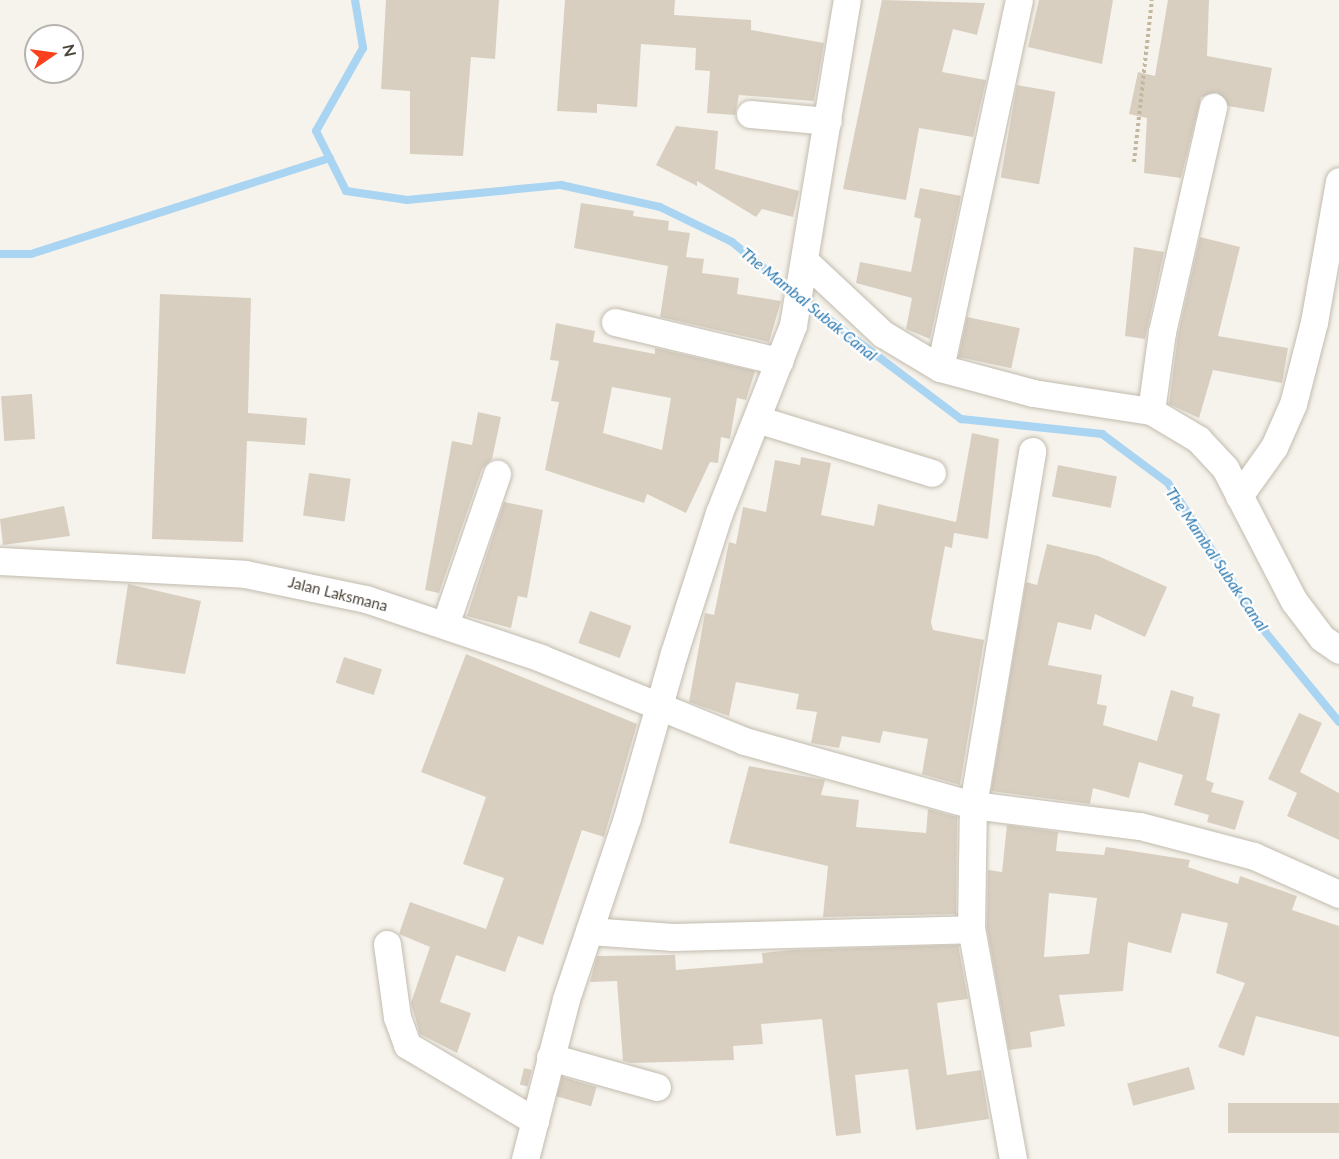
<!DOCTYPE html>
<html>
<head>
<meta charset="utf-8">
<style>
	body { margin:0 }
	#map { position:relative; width:1339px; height:1159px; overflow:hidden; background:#f6f3ec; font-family:Lato,sans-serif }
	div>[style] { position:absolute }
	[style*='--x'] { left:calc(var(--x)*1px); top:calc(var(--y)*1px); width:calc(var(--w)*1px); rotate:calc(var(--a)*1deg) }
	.stream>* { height:8px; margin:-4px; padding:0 4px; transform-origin:4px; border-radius:4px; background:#a9d4f2 }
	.building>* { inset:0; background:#d8cfc1; transform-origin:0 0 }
	.path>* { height:4px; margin-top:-2px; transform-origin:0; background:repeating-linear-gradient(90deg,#c4b79f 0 3px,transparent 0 6px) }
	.roads { filter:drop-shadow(0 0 2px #c2bbae) drop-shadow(0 0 2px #c2bbae) }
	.minor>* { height:27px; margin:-13.5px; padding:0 13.5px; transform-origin:13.5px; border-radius:13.5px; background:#fff }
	span { translate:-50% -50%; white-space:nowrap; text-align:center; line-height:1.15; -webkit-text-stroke:4.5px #fff; paint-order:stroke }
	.street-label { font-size:15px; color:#4b4439 }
	.water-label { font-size:16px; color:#2e7ab2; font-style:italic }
	.north { position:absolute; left:24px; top:24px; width:60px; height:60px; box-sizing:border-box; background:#fff; border:2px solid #b7b4b0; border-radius:50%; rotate:77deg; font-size:16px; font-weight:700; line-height:24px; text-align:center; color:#4b4439 }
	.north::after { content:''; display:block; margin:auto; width:21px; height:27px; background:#fc3f1d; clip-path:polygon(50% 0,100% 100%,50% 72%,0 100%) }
</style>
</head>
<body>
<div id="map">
	<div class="stream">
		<i style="--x:355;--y:0;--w:49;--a:80.5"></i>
		<i style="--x:363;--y:48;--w:95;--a:119.5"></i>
		<i style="--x:316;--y:131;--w:67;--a:63.4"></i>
		<i style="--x:346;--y:191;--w:62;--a:8.4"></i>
		<i style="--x:407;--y:200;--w:155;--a:-5.6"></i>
		<i style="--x:561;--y:185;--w:101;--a:12.5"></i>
		<i style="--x:660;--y:207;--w:80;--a:25.9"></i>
		<i style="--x:732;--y:242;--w:79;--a:39.3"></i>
		<i style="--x:0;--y:254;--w:31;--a:0"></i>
		<i style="--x:31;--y:254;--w:314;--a:-17.8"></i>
		<i style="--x:803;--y:300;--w:198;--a:37"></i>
		<i style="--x:961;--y:419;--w:142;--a:6.1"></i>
		<i style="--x:1102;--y:434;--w:82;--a:36.6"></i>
		<i style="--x:1168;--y:483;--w:179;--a:56.8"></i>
		<i style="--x:1266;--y:633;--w:115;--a:50.6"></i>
	</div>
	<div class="building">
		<i style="clip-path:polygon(386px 0,499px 0,495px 59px,471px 57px,463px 156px,410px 154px,410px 91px,381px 89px)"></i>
		<i style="clip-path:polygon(565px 0,675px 0,674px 15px,751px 20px,751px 30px,824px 43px,814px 101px,739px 95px,735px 115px,707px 113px,710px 71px,695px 70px,696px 48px,641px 44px,637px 107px,597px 104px,597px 113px,557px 111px)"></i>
		<i style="clip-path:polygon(882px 0,985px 3px,977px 35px,953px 29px,942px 72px,986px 80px,973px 137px,919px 128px,906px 200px,843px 189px)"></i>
		<i style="clip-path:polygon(1039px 0,1113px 0,1102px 64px,1028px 47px)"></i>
		<i style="clip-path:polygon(1168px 0,1209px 0,1207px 56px,1272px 68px,1264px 112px,1228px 106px,1217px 92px,1201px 97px,1181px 178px,1144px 173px,1147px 118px,1129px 114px,1138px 72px,1155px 76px)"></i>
		<i style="left:1017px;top:85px;width:39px;height:94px;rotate:10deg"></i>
		<i style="clip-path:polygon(676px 126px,718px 131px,715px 169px,799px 191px,793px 217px,762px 209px,756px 217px,697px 181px,697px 186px,656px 165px)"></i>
		<i style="clip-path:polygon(920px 188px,961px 196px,930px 339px,906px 329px,912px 298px,856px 283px,860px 262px,911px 272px,921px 219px,914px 217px)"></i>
		<i style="clip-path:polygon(581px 203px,634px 211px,633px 216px,669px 221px,668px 230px,690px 233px,686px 257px,704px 259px,702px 273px,739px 278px,737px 294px,781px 301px,769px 342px,660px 317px,668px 266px,574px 248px)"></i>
		<i style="clip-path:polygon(1200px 237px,1240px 247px,1218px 336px,1288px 348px,1282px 383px,1213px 370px,1199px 418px,1169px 404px,1178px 335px)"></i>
		<i style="clip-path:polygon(1134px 247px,1164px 252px,1145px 339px,1125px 336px)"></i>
		<i style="clip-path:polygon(160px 294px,251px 298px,248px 413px,307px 418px,305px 445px,247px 441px,243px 542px,152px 539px)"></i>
		<i style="left:967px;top:317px;width:54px;height:41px;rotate:12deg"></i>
		<i style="clip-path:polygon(evenodd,556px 323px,595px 331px,593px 342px,655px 354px,655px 348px,755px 371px,746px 400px,737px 398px,730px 439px,721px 437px,718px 463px,710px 462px,686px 513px,647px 494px,644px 503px,545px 470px,559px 402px,551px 401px,559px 361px,550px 360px,556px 323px,612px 387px,671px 398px,662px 450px,603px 433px,612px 387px)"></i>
		<i style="left:32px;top:394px;width:45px;height:31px;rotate:86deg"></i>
		<i style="clip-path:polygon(478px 412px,501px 417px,492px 459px,482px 469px,439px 593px,425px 590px,452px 441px,472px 445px)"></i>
		<i style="clip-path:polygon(972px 433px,999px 439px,988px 539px,954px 533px,952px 548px,945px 546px,931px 622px,933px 630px,984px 640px,960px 785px,922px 774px,928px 739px,883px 731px,880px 743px,842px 736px,839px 748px,811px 743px,817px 712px,796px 709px,799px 694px,736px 682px,729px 716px,689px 702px,705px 613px,714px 615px,729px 542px,736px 544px,743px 507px,766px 512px,775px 460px,800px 465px,801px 457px,831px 463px,821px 515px,874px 526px,878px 504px,956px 522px)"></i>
		<i style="left:1058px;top:465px;width:60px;height:32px;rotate:11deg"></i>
		<i style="left:309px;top:473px;width:42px;height:43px;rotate:8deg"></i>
		<i style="clip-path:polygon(504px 502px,543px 510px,527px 598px,518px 596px,511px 628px,467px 616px)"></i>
		<i style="clip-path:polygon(64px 506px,70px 536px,3px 545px,0 519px)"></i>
		<i style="clip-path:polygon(1047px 544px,1098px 556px,1167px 587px,1145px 637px,1095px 614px,1091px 630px,1058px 622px,1048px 665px,1102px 675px,1097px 704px,1107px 706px,1103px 725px,1157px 741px,1171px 690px,1194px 697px,1192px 706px,1220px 714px,1206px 780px,1214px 783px,1211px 792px,1244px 801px,1235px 830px,1207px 822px,1209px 815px,1174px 805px,1183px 775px,1139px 762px,1129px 798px,1093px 788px,1090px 804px,991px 791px,1026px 582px,1037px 585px)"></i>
		<i style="clip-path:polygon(128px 584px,201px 601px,185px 674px,116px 664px)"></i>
		<i style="left:590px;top:611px;width:44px;height:34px;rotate:20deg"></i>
		<i style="clip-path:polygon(466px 654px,637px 724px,604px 837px,582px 830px,543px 945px,518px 936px,505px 972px,456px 955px,440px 1002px,471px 1013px,457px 1053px,420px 1034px,411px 1003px,430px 947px,399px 934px,410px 902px,486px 929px,504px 878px,463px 864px,486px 797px,421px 772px)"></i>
		<i style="left:344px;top:657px;width:40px;height:27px;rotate:18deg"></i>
		<i style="clip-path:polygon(1299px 713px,1322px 723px,1300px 772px,1339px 793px,1339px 840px,1287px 816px,1297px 793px,1268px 779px)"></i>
		<i style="clip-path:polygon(749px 766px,825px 780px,821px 795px,859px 800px,856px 827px,926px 833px,928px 809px,957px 817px,956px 914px,823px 917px,828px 866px,729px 843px)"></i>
		<i style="clip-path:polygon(evenodd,1007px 825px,1058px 832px,1056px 851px,1104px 855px,1106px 847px,1190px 860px,1188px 867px,1238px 884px,1240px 876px,1297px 896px,1292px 910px,1339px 926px,1339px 1037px,1256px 1016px,1244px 1056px,1218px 1047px,1245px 983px,1216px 973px,1228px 923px,1182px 913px,1171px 953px,1128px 942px,1123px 991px,1059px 995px,1065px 1026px,1030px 1032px,1032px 1047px,1009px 1050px,987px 928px,988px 870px,1002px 872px,1007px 825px,1049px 893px,1097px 898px,1089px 954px,1044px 957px,1049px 893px)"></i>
		<i style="clip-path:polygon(958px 945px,968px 999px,937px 1003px,947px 1075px,981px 1070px,989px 1119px,916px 1130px,908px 1069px,855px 1075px,861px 1133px,836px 1136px,822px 1019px,761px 1024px,763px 1044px,733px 1046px,734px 1060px,631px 1063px,623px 1061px,617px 981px,590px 982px,597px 956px,675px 955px,676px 970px,763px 963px,762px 953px,792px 950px)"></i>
		<i style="left:1189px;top:1067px;width:23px;height:64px;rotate:75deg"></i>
		<i style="left:524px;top:1068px;width:8px;height:17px;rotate:14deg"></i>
		<i style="left:562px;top:1077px;width:36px;height:20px;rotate:16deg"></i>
		<i style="left:1339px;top:1103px;width:30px;height:111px;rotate:90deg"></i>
	</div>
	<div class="path">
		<i style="--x:1134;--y:162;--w:163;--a:-83.7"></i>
	</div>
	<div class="roads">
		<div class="minor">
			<i style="--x:750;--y:114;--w:78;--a:5.1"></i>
			<i style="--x:807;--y:263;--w:104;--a:43.1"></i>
			<i style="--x:883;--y:334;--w:66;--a:30.8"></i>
			<i style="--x:940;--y:368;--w:96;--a:15"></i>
			<i style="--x:1033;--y:393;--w:119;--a:8.7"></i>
			<i style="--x:1151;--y:411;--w:55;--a:30.8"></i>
			<i style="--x:1198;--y:439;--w:40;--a:47"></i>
			<i style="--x:1225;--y:468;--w:150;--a:62.6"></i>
			<i style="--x:1294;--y:601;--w:46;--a:52.9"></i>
			<i style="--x:1322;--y:638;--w:21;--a:35"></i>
			<i style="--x:615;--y:322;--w:169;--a:13.4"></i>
			<i style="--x:940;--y:368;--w:376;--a:-77.9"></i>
			<i style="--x:1151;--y:411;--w:80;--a:-82.1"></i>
			<i style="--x:1162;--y:332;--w:231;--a:-77.2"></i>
			<i style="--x:757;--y:419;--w:183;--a:17.1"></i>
			<i style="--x:1239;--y:496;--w:60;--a:-54.5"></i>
			<i style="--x:1274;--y:447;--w:47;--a:-66.2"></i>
			<i style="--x:1293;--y:404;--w:85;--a:-75.6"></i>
			<i style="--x:1314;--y:322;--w:143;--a:-79.9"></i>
			<i style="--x:0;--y:561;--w:245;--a:3"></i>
			<i style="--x:245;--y:574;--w:124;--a:11.7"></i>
			<i style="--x:366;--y:599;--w:185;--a:18.6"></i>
			<i style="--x:541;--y:658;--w:219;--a:22.2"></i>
			<i style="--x:744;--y:741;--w:238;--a:15.6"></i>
			<i style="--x:973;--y:805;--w:168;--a:7.2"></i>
			<i style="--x:1140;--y:826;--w:118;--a:14.7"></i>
			<i style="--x:1254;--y:856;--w:93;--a:24.1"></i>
			<i style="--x:445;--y:625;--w:160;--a:-71"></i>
			<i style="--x:589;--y:931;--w:84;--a:4.1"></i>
			<i style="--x:673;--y:937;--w:298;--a:-1.5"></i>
			<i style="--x:387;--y:944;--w:74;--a:82.2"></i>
			<i style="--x:397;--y:1017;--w:30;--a:70"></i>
			<i style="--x:407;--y:1045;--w:149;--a:30.7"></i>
			<i style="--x:550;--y:1057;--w:111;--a:15.7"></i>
			<i style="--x:525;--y:1159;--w:165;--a:-75.6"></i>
			<i style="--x:566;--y:999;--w:191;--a:-71.4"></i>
			<i style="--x:627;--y:818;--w:172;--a:-74.1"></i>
			<i style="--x:674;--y:653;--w:147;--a:-72.2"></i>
			<i style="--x:719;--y:513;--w:202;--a:-68.5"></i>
			<i style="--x:793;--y:325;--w:329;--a:-80.6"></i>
			<i style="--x:1013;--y:1159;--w:234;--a:-100.3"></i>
			<i style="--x:971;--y:929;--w:124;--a:-89.1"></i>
			<i style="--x:973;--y:805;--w:359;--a:-80.5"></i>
		</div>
	</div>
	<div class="street-label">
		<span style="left:338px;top:594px;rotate:14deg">Jalan Laksmana</span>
	</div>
	<div class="water-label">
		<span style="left:809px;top:304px;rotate:39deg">The Mambal Subak Canal</span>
		<span style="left:1217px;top:559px;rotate:56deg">The Mambal Subak Canal</span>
	</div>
	<div class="north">N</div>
</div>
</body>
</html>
